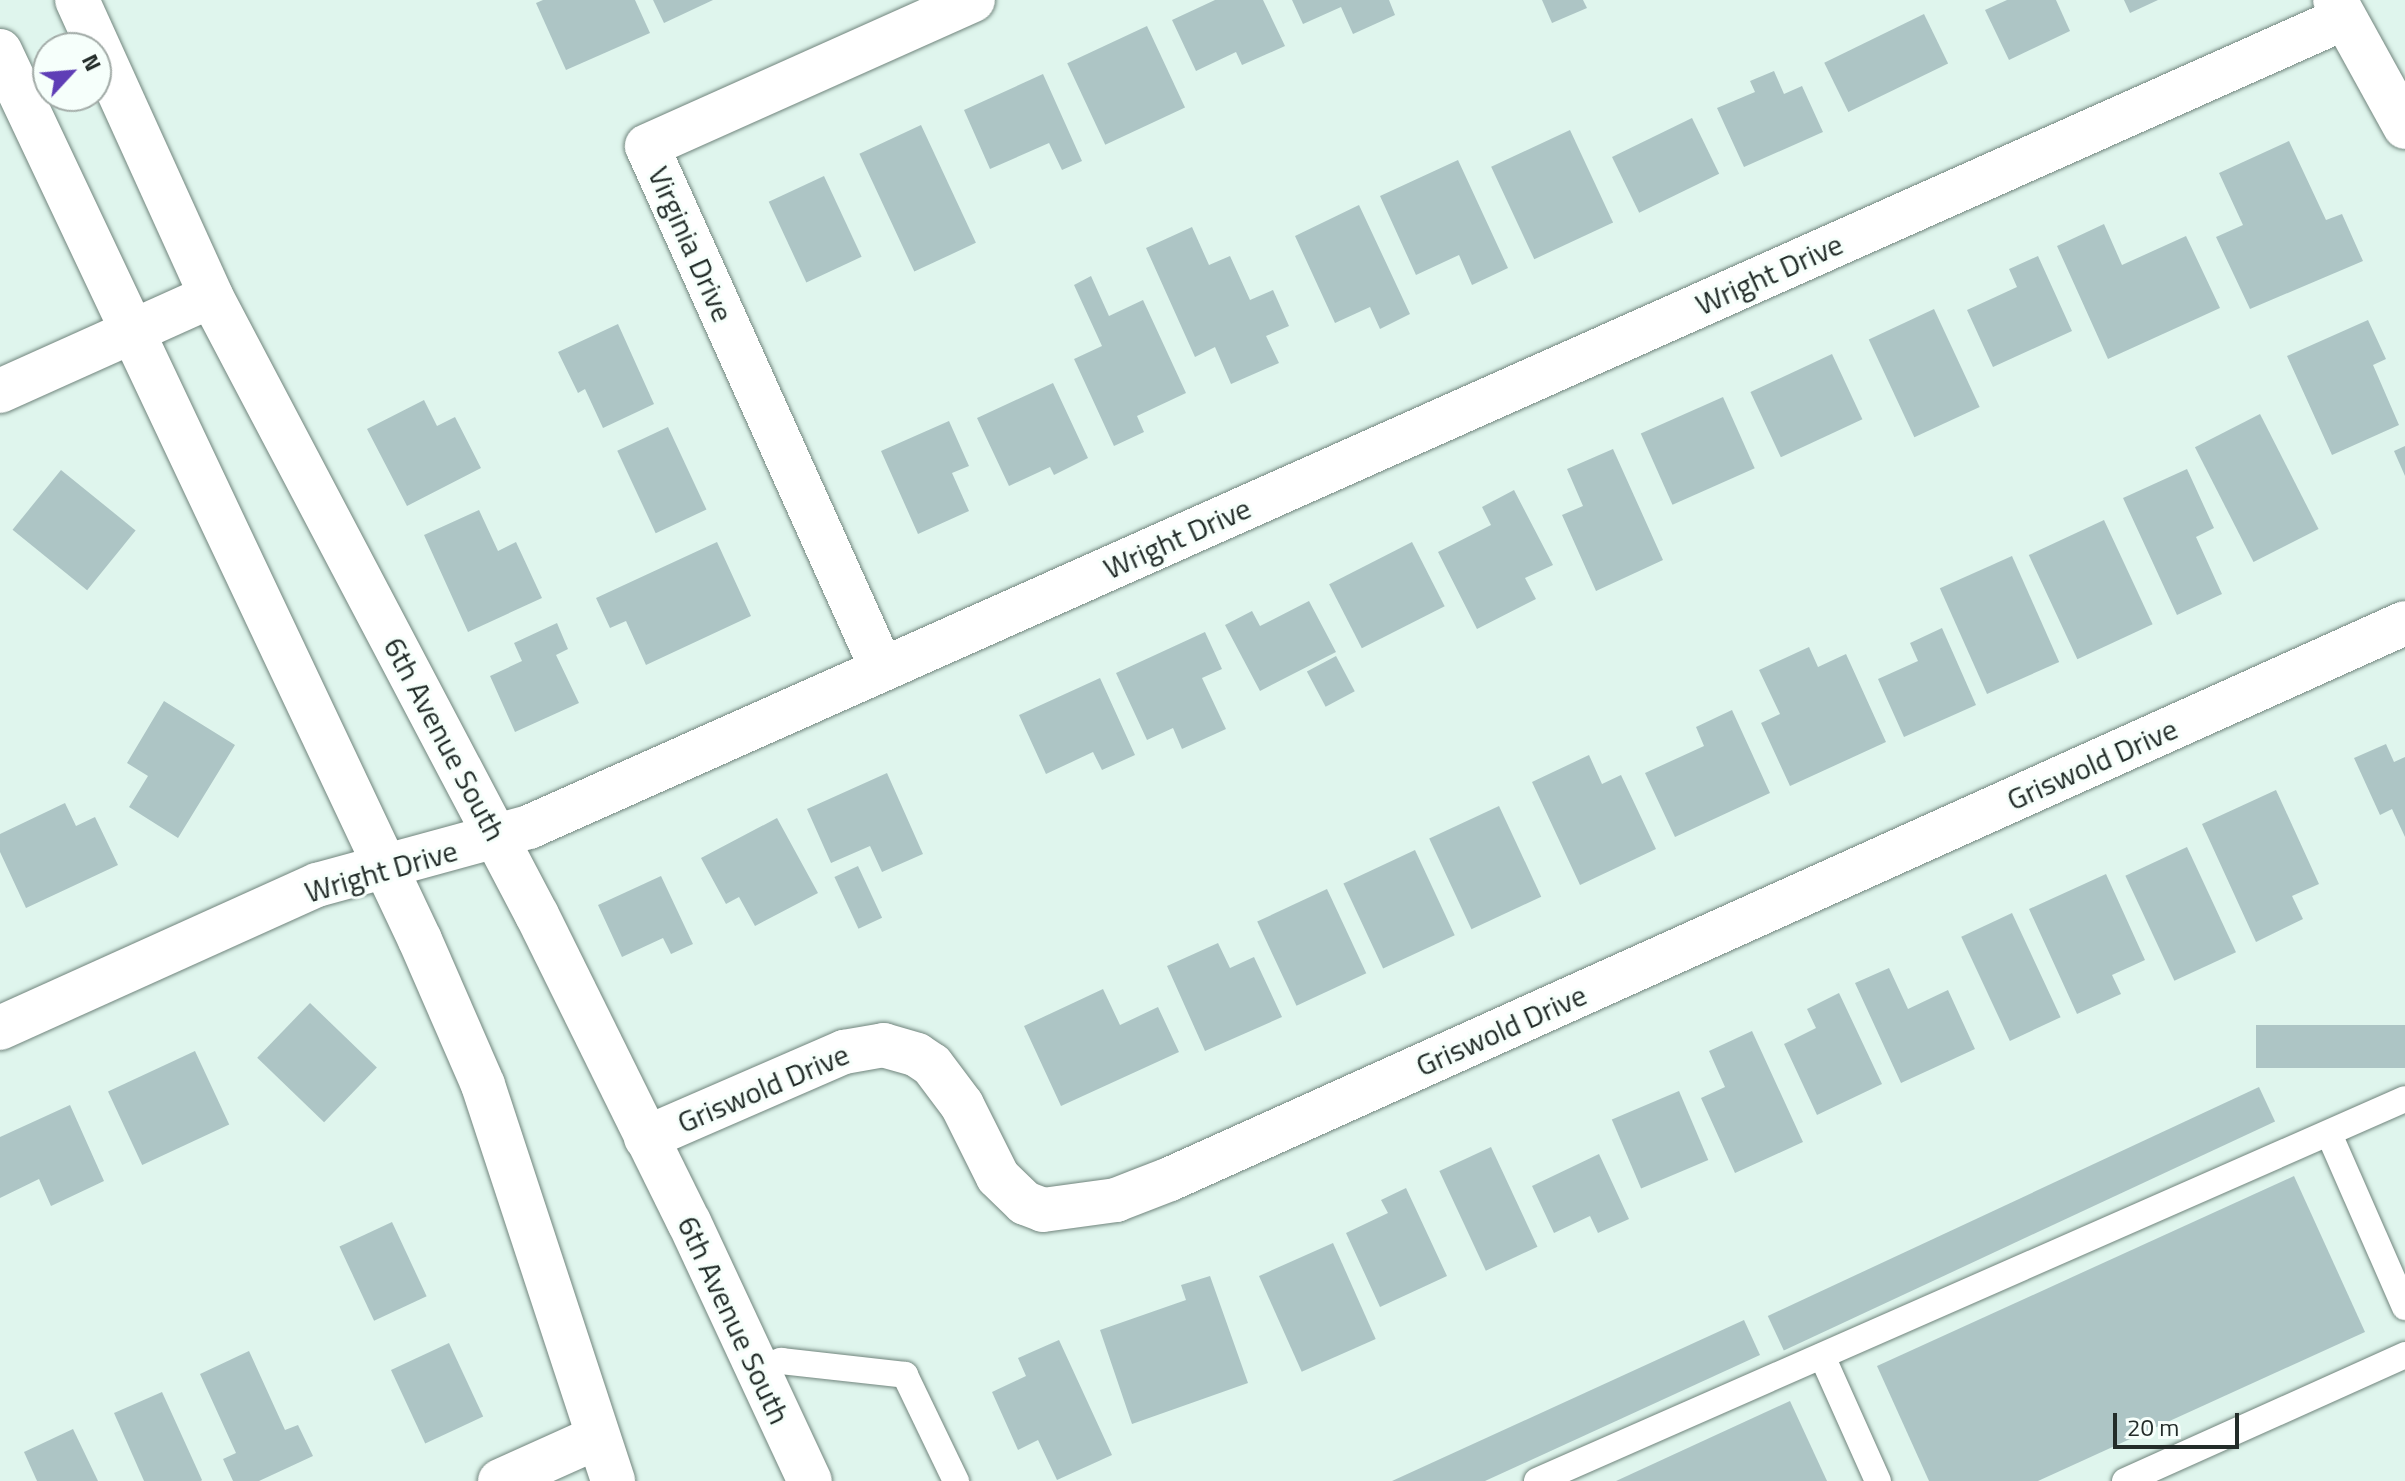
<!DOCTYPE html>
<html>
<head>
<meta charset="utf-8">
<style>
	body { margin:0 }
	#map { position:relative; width:2405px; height:1481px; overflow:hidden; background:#dff5ed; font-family:"Titillium Web",sans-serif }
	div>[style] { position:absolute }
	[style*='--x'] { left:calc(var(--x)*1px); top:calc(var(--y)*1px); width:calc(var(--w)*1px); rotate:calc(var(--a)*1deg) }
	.building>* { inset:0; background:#adc5c5; transform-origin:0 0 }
	.roads { filter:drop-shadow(0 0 2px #71857d) drop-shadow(0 0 2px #71857d) }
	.service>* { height:26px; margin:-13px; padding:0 13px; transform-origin:13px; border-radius:13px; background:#fff }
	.minor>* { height:44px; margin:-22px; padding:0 22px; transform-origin:22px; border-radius:22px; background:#fff }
	.tertiary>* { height:44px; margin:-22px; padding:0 22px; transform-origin:22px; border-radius:22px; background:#fff }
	span { translate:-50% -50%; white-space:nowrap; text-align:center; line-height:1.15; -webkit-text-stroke:6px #f6fffb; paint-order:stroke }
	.street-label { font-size:30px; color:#232c29 }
	.north { position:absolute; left:32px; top:32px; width:80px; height:80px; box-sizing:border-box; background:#f6fffb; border:2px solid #a2aba7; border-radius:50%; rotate:64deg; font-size:22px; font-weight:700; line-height:32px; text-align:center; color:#232c29 }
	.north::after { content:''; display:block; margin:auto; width:28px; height:36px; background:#5f3eb6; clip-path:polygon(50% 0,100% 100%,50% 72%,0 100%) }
	.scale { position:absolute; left:2113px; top:1413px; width:126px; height:36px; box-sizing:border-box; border:4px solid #232c29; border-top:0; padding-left:10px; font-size:24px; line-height:28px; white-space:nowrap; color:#232c29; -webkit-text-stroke:6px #f6fffb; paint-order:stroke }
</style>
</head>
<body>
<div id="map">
	<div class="building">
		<i style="clip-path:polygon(543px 0,635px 0,650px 33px,566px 70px,536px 3px)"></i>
		<i style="clip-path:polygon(653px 0,713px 0,664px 23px)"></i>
		<i style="clip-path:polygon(1215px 0,1263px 0,1285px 46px,1242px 65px,1236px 52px,1196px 71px,1172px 20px)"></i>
		<i style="clip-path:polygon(1292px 0,1389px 0,1395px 15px,1353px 34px,1341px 7px,1303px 24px)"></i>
		<i style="clip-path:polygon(1542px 0,1583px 0,1587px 8px,1552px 23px)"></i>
		<i style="clip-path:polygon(2007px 0,2056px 0,2070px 31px,2009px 60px,1985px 10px)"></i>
		<i style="clip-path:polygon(2124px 0,2158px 0,2130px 13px)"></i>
		<i style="left:1924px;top:14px;width:55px;height:111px;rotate:64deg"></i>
		<i style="left:1147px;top:26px;width:90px;height:88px;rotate:65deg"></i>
		<i style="clip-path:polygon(1774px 71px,1784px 94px,1802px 86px,1823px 132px,1744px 167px,1717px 108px,1755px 92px,1750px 81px)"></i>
		<i style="clip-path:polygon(1043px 74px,1082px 161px,1062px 170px,1049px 143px,990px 169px,964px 110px)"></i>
		<i style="left:1692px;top:118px;width:62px;height:89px;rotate:64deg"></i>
		<i style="left:921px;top:125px;width:130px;height:68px;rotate:65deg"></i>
		<i style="left:1570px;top:130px;width:102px;height:87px;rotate:65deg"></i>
		<i style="clip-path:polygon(2289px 141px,2326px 220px,2342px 214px,2363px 261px,2250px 309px,2216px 237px,2243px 225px,2219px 173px)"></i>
		<i style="clip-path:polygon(1458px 160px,1508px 268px,1472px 285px,1459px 255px,1416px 275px,1380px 196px)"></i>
		<i style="left:824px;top:176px;width:89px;height:61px;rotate:65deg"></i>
		<i style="clip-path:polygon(1359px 205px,1410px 314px,1380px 329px,1370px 307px,1335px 323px,1295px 236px)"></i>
		<i style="clip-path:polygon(2104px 224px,2122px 265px,2186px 236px,2220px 308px,2108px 359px,2057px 246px)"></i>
		<i style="clip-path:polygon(1192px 227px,1209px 265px,1230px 256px,1250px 300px,1273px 290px,1289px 326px,1266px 336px,1279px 363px,1231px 384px,1215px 347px,1195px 357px,1146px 248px)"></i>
		<i style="clip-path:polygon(2038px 256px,2072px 331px,1993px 367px,1967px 310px,2017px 287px,2009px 269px)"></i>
		<i style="clip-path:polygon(1091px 276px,1109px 316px,1143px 300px,1186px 393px,1137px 416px,1144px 432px,1114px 446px,1074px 359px,1102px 346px,1074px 285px)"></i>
		<i style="left:1934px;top:309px;width:108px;height:72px;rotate:65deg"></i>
		<i style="clip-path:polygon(2368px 320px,2386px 359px,2373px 365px,2399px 425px,2332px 455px,2287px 356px)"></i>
		<i style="clip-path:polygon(618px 324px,654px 404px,603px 428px,585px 389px,578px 393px,558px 352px)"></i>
		<i style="left:1832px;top:354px;width:72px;height:90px;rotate:65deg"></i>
		<i style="clip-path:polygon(1053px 383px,1088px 458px,1054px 475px,1050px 467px,1009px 486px,977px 418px)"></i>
		<i style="left:1723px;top:397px;width:78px;height:90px;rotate:66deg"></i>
		<i style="clip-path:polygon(424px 400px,437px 426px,455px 417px,481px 468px,407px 506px,367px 429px)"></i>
		<i style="left:2260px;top:414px;width:129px;height:73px;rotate:63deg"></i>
		<i style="clip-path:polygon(949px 421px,969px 466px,952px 473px,969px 511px,918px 534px,881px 451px)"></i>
		<i style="left:668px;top:427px;width:91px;height:56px;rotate:65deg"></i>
		<i style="clip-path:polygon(2405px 446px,2405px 476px,2394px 451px)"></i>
		<i style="clip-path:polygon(1613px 449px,1663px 560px,1596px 591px,1562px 515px,1583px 506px,1567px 469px)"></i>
		<i style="clip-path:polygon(2187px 469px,2214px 528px,2196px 537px,2222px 594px,2177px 615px,2123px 498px)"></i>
		<i style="left:61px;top:470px;width:96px;height:77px;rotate:39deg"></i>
		<i style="clip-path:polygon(1514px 490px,1553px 565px,1525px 578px,1536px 599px,1477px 629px,1438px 552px,1491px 525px,1482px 507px)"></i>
		<i style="clip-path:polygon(479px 510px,498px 551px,516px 542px,542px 598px,468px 632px,424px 535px)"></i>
		<i style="left:2104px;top:520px;width:115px;height:83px;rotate:65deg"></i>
		<i style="clip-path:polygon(717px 542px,751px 616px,646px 665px,626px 621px,610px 628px,596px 598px)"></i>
		<i style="left:1412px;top:542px;width:72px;height:93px;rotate:63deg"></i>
		<i style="left:2012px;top:556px;width:116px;height:79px;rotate:66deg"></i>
		<i style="clip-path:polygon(1309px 601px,1336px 652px,1260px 691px,1225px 625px,1252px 611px,1260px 626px)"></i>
		<i style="clip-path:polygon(557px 623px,568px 649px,556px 655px,579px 703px,515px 732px,490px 676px,522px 661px,514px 643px)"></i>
		<i style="clip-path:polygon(1942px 628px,1976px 705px,1904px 737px,1878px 679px,1918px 661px,1910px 643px)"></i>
		<i style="clip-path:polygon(1205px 632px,1222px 669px,1202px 678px,1226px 729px,1182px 749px,1173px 728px,1147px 740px,1116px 673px)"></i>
		<i style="clip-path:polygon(1809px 647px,1818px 667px,1846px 654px,1886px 742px,1790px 786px,1761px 723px,1780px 714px,1759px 670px)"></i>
		<i style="left:1336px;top:656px;width:40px;height:33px;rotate:62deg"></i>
		<i style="clip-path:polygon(1100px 678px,1135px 755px,1102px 770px,1093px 752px,1046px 774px,1019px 715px)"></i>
		<i style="clip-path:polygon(164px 701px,235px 745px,178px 838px,129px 807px,148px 776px,127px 763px)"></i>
		<i style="clip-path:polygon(1732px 710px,1770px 793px,1675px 837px,1645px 773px,1704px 746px,1696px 727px)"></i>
		<i style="clip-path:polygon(2386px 744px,2394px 762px,2405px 757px,2405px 837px,2392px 809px,2380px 815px,2354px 758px)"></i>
		<i style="clip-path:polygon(1589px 755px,1602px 784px,1621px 775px,1656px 849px,1580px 885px,1532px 782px)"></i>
		<i style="clip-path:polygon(887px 773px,923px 854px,882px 872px,870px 846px,831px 863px,807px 809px)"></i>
		<i style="clip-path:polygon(2276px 790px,2319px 884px,2292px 896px,2303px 919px,2256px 942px,2202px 824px)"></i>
		<i style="clip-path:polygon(65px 803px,76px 826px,95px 817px,118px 865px,26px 908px,0 852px,0 834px)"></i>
		<i style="left:1499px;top:806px;width:100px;height:77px;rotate:65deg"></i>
		<i style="clip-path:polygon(777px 818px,818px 893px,755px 926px,739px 897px,726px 904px,701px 858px)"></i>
		<i style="left:2187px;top:847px;width:116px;height:68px;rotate:65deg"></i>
		<i style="left:1415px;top:850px;width:94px;height:79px;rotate:65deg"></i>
		<i style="left:858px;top:866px;width:57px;height:26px;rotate:65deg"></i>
		<i style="clip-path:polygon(2106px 874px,2145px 960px,2112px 975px,2121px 994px,2077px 1014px,2029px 909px)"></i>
		<i style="clip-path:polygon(661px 876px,693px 944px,671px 954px,663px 938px,622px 957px,598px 905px)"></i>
		<i style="left:1327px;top:889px;width:93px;height:77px;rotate:65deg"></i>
		<i style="left:2012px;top:913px;width:115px;height:56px;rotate:65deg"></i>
		<i style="clip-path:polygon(1218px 943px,1230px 968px,1254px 957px,1282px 1017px,1205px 1051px,1167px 966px)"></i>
		<i style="clip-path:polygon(1889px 968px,1908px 1009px,1948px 990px,1975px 1049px,1901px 1083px,1855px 983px)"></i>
		<i style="clip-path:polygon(1103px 989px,1120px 1025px,1158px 1007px,1179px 1052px,1061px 1106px,1024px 1026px)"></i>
		<i style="clip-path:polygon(1839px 993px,1882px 1084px,1817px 1115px,1784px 1044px,1816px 1028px,1807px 1009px)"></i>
		<i style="left:310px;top:1003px;width:93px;height:76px;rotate:44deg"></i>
		<i style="left:2405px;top:1025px;width:43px;height:149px;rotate:90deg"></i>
		<i style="clip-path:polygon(1752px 1031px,1803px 1142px,1735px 1173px,1701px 1098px,1725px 1087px,1709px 1051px)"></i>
		<i style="left:195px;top:1051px;width:81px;height:96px;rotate:65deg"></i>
		<i style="left:2259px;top:1087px;width:38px;height:542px;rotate:65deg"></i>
		<i style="left:1679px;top:1091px;width:75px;height:73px;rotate:67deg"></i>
		<i style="clip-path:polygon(70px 1105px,104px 1181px,51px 1206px,39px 1179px,0 1198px,0 1137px)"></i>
		<i style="left:1491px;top:1147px;width:110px;height:57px;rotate:65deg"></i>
		<i style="clip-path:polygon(1599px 1154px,1629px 1219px,1598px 1233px,1590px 1216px,1554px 1233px,1532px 1186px)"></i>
		<i style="clip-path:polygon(2294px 1176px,2365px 1332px,2038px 1481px,1929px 1481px,1877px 1366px)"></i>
		<i style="clip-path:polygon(1406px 1188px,1447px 1276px,1380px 1307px,1346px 1233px,1388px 1213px,1381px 1200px)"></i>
		<i style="left:392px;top:1222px;width:82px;height:58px;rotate:65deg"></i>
		<i style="left:1333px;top:1243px;width:105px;height:81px;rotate:66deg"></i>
		<i style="clip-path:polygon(1210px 1276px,1248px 1383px,1132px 1424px,1100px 1330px,1186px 1300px,1181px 1285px)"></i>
		<i style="clip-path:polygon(1744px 1320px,1760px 1355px,1485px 1481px,1392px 1481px)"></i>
		<i style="clip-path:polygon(1059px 1340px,1112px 1455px,1057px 1480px,1038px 1440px,1018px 1450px,992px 1392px,1026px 1376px,1018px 1358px)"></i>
		<i style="left:449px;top:1343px;width:81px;height:64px;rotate:65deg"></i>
		<i style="clip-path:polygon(249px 1351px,285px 1430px,298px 1425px,313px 1456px,259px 1481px,233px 1481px,223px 1459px,236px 1453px,200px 1374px)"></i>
		<i style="clip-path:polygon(162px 1392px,202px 1480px,201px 1481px,144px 1481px,114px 1413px)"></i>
		<i style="clip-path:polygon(1790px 1401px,1827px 1481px,1616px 1481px)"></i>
		<i style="clip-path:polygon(73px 1429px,98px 1481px,37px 1481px,24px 1452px)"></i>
	</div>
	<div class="roads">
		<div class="service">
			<i style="--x:2329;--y:1134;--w:189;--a:66.3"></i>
			<i style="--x:1822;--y:1356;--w:137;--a:65.9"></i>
			<i style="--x:757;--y:1370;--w:26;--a:-21"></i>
			<i style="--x:781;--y:1361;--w:125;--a:6.4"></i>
			<i style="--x:905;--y:1375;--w:118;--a:64.3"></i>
			<i style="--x:1537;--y:1481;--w:948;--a:-23.75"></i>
			<i style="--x:2125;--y:1481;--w:307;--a:-24.2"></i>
		</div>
		<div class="minor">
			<i style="--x:0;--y:391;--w:231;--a:-24.2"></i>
			<i style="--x:882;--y:669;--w:573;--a:-114.2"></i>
			<i style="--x:647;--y:146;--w:357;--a:-24.1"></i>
			<i style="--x:0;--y:1028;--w:348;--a:-24.3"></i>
			<i style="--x:317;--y:885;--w:220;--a:-15.3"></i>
			<i style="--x:529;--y:827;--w:1987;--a:-24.02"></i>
			<i style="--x:646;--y:1138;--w:216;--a:-23.5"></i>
			<i style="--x:844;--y:1052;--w:40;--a:-10"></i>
			<i style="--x:883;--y:1045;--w:35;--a:16"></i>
			<i style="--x:917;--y:1055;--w:18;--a:34"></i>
			<i style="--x:932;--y:1065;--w:50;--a:53.1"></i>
			<i style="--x:962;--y:1105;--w:80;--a:63.4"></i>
			<i style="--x:998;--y:1177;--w:37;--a:44"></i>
			<i style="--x:1025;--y:1203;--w:19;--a:21"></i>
			<i style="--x:1043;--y:1210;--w:74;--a:-7.8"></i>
			<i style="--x:1116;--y:1200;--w:58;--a:-21.3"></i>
			<i style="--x:1170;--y:1179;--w:1354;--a:-24.24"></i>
			<i style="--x:500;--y:1481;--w:107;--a:-24.2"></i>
		</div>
		<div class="tertiary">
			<i style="--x:77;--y:0;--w:325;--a:65.6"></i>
			<i style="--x:211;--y:296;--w:700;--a:62.23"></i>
			<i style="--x:537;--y:915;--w:343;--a:63.7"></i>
			<i style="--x:689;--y:1222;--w:286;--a:65"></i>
			<i style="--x:2335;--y:0;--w:145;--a:61.1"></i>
			<i style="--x:0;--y:51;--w:983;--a:64.71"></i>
			<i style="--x:420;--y:940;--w:158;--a:66.5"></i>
			<i style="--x:483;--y:1085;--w:417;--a:71.8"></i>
		</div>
	</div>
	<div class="street-label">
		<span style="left:691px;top:244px;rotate:66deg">Virginia Drive</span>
		<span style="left:1769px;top:274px;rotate:-24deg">Wright Drive</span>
		<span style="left:1177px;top:538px;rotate:-24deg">Wright Drive</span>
		<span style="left:445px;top:739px;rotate:62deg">6th Avenue South</span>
		<span style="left:2092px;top:764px;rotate:-24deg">Griswold Drive</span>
		<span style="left:381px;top:871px;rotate:-16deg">Wright Drive</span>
		<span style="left:1501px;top:1030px;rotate:-24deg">Griswold Drive</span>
		<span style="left:763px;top:1088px;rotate:-23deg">Griswold Drive</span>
		<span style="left:734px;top:1320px;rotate:65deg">6th Avenue South</span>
	</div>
	<div class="north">N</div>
	<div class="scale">20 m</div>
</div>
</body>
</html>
